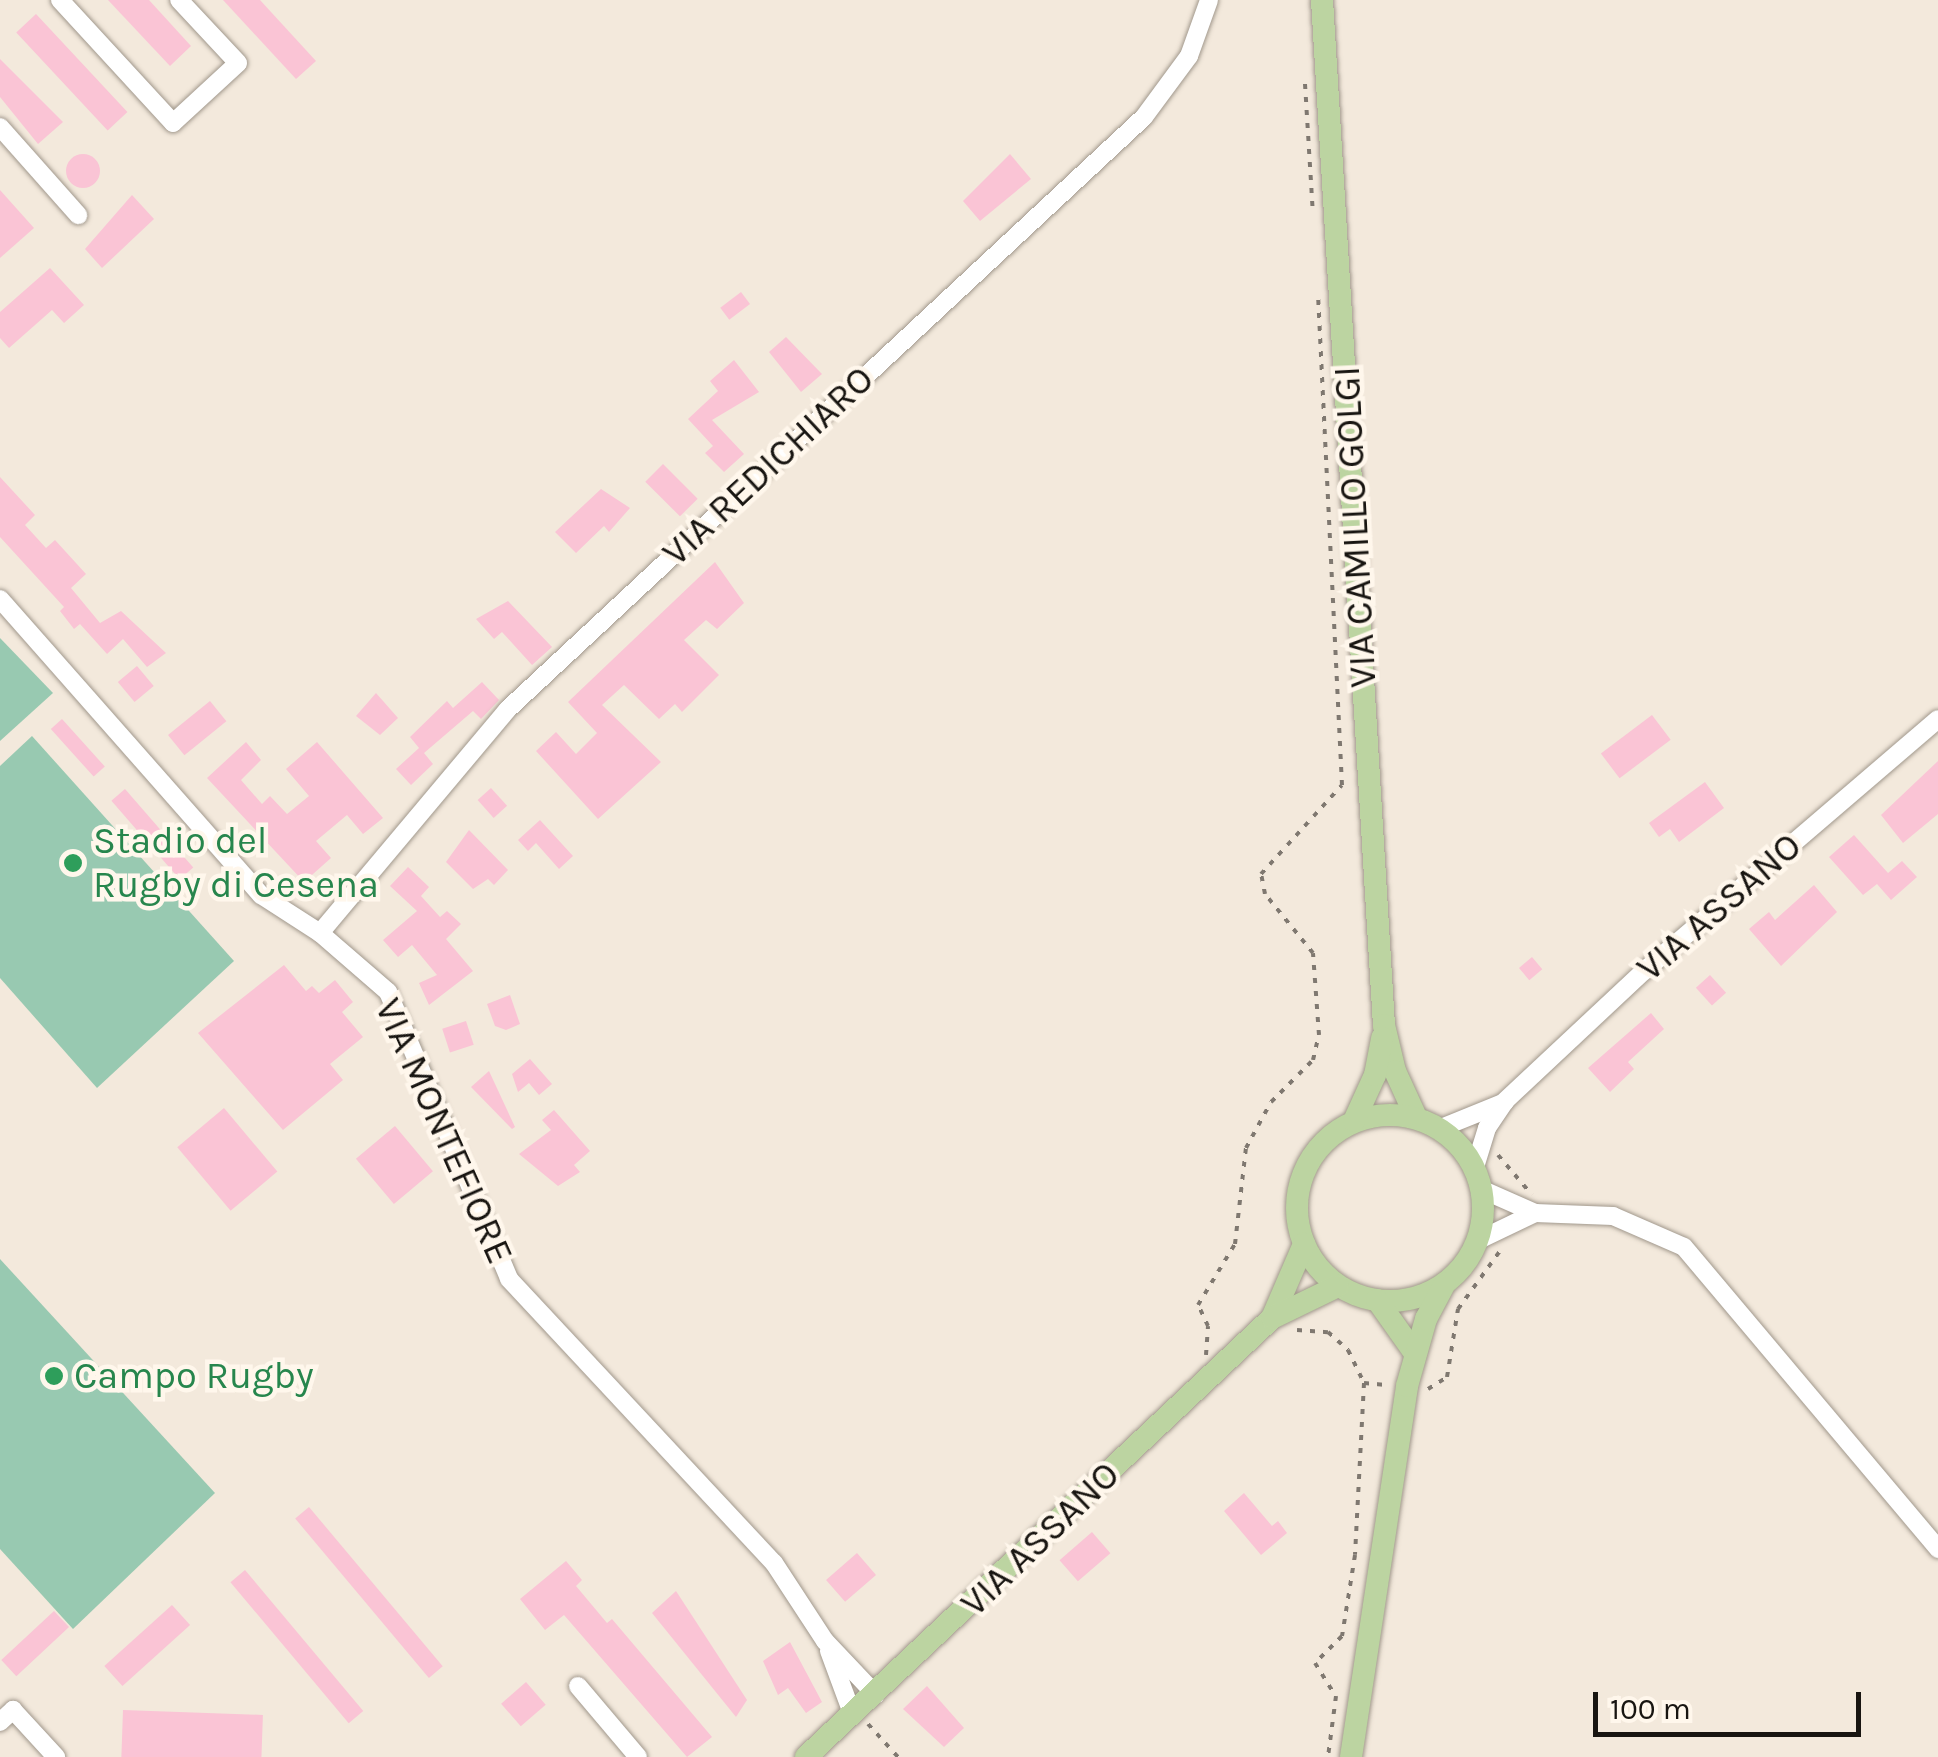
<!DOCTYPE html>
<html>
<head>
<meta charset="utf-8">
<style>
	body { margin:0 }
	#map { position:relative; width:1938px; height:1757px; overflow:hidden; background:#f3e9dc; font-family:Karla,sans-serif }
	div>[style] { position:absolute }
	[style*='--x'] { left:calc(var(--x)*1px); top:calc(var(--y)*1px); width:calc(var(--w)*1px); rotate:calc(var(--a)*1deg) }
	.green>* { inset:0; background:#98c9b1 }
	.building>* { inset:0; background:#fac4d5; transform-origin:0 0 }
	.round { border-radius:50% }
	.path>* { height:4px; margin-top:-2px; transform-origin:0; background:repeating-linear-gradient(90deg,#7f7870 0 5px,transparent 0 13px) }
	.roads { filter:drop-shadow(0 0 2px #a1988c) drop-shadow(0 0 2px #a1988c) }
	.minor>* { height:18px; margin:-9px; padding:0 9px; transform-origin:9px; border-radius:9px; background:#fff }
	.major>* { height:22px; margin:-11px; padding:0 11px; transform-origin:11px; border-radius:11px; background:#bcd4a1 }
	.major>.ring { margin:-11px; padding:0; box-sizing:content-box; background:none; border:22px solid #bcd4a1; border-radius:50% }
	.dots>* { width:28px; height:28px; translate:-50% -50%; box-sizing:border-box; border:5px solid #fff7ec; border-radius:50% }
	span { translate:-50% -50%; white-space:nowrap; text-align:center; line-height:1.15; -webkit-text-stroke:9px #fff7ec; paint-order:stroke }
	.street-label { font-size:38px; color:#181511 }
	.leisure-label { font-size:38px; color:#27864d }
	.left { translate:0 -50%; text-align:left }
	.scale { position:absolute; left:1593px; top:1692px; width:268px; height:45px; box-sizing:border-box; border:5px solid #181511; border-top:0; padding-left:12px; font-size:30px; line-height:35px; white-space:nowrap; color:#181511; -webkit-text-stroke:8px #fff7ec; paint-order:stroke }
</style>
</head>
<body>
<div id="map">
	<div class="green">
		<i style="clip-path:polygon(0 638px,53px 693px,0 741px)"></i>
		<i style="clip-path:polygon(32px 736px,234px 961px,97px 1088px,0 978px,0 766px)"></i>
		<i style="clip-path:polygon(0 1259px,215px 1493px,73px 1629px,0 1549px)"></i>
	</div>
	<div class="building">
		<i style="clip-path:polygon(108px 0,149px 0,191px 46px,170px 66px)"></i>
		<i style="clip-path:polygon(223px 0,260px 0,316px 61px,296px 79px)"></i>
		<i style="left:36px;top:14px;width:134px;height:27px;rotate:47deg"></i>
		<i style="clip-path:polygon(0 59px,63px 122px,38px 144px,0 97px)"></i>
		<i style="clip-path:polygon(1010px 154px,1031px 179px,980px 221px,963px 201px)"></i>
		<i class="round" style="left:66px;top:154px;width:34px;height:34px"></i>
		<i style="clip-path:polygon(0 190px,34px 228px,0 258px)"></i>
		<i style="clip-path:polygon(132px 195px,154px 219px,102px 268px,85px 249px)"></i>
		<i style="clip-path:polygon(50px 268px,84px 305px,64px 323px,52px 310px,9px 348px,0 338px,0 312px)"></i>
		<i style="left:741px;top:292px;width:15px;height:26px;rotate:53deg"></i>
		<i style="clip-path:polygon(786px 337px,822px 374px,801px 392px,769px 352px)"></i>
		<i style="clip-path:polygon(734px 360px,759px 392px,712px 420px,744px 454px,724px 472px,705px 453px,713px 446px,688px 419px,718px 391px,710px 381px)"></i>
		<i style="left:663px;top:464px;width:49px;height:25px;rotate:45deg"></i>
		<i style="clip-path:polygon(0 477px,35px 515px,25px 525px,46px 548px,55px 540px,86px 574px,71px 588px,100px 623px,121px 611px,166px 653px,147px 667px,123px 639px,107px 654px,80px 624px,74px 629px,60px 611px,64px 607px,0 537px)"></i>
		<i style="clip-path:polygon(601px 489px,630px 508px,609px 532px,604px 526px,576px 553px,555px 532px)"></i>
		<i style="clip-path:polygon(715px 562px,744px 603px,717px 629px,706px 620px,684px 640px,719px 675px,682px 712px,675px 704px,659px 719px,624px 685px,602px 705px,661px 762px,598px 819px,536px 751px,556px 732px,576px 754px,597px 733px,568px 702px)"></i>
		<i style="clip-path:polygon(508px 601px,552px 647px,532px 665px,502px 632px,494px 639px,476px 619px)"></i>
		<i style="left:137px;top:666px;width:26px;height:25px;rotate:50deg"></i>
		<i style="clip-path:polygon(482px 682px,499px 700px,481px 719px,473px 711px,424px 753px,433px 764px,411px 785px,396px 769px,419px 748px,410px 737px,447px 701px,453px 708px)"></i>
		<i style="clip-path:polygon(376px 693px,398px 718px,380px 735px,356px 716px)"></i>
		<i style="left:210px;top:701px;width:26px;height:54px;rotate:51deg"></i>
		<i style="left:1652px;top:715px;width:31px;height:64px;rotate:53deg"></i>
		<i style="left:62px;top:719px;width:64px;height:15px;rotate:48deg"></i>
		<i style="clip-path:polygon(246px 742px,261px 760px,241px 780px,262px 804px,270px 796px,287px 814px,309px 796px,286px 769px,317px 742px,383px 818px,363px 834px,347px 815px,316px 841px,331px 858px,304px 882px,207px 778px)"></i>
		<i style="clip-path:polygon(1938px 761px,1938px 814px,1903px 843px,1881px 815px)"></i>
		<i style="clip-path:polygon(1705px 782px,1724px 808px,1679px 842px,1670px 829px,1659px 837px,1649px 823px)"></i>
		<i style="left:491px;top:788px;width:24px;height:18px;rotate:48deg"></i>
		<i style="left:125px;top:789px;width:104px;height:18px;rotate:49deg"></i>
		<i style="clip-path:polygon(540px 820px,573px 856px,559px 869px,536px 843px,528px 851px,518px 840px)"></i>
		<i style="clip-path:polygon(469px 830px,508px 870px,494px 885px,488px 879px,473px 889px,446px 862px)"></i>
		<i style="clip-path:polygon(1854px 835px,1888px 873px,1902px 861px,1917px 877px,1891px 900px,1877px 884px,1863px 895px,1829px 857px)"></i>
		<i style="clip-path:polygon(408px 867px,429px 887px,421px 896px,440px 917px,447px 911px,461px 924px,446px 939px,473px 971px,429px 1005px,419px 983px,437px 975px,412px 945px,398px 957px,383px 940px,417px 911px,390px 886px)"></i>
		<i style="clip-path:polygon(1814px 885px,1837px 912px,1781px 966px,1749px 929px,1769px 912px,1775px 920px)"></i>
		<i style="left:1532px;top:957px;width:16px;height:17px;rotate:50deg"></i>
		<i style="clip-path:polygon(284px 965px,306px 991px,312px 986px,319px 993px,335px 980px,353px 1002px,342px 1012px,363px 1037px,330px 1064px,343px 1080px,283px 1130px,198px 1033px)"></i>
		<i style="left:1710px;top:975px;width:24px;height:19px;rotate:48deg"></i>
		<i style="clip-path:polygon(510px 995px,520px 1024px,506px 1030px,495px 1026px,487px 1004px)"></i>
		<i style="clip-path:polygon(1651px 1013px,1664px 1029px,1628px 1062px,1634px 1069px,1610px 1092px,1588px 1068px)"></i>
		<i style="left:466px;top:1021px;width:25px;height:25px;rotate:72deg"></i>
		<i style="clip-path:polygon(530px 1059px,552px 1084px,539px 1095px,529px 1083px,518px 1092px,512px 1074px)"></i>
		<i style="clip-path:polygon(489px 1071px,515px 1127px,512px 1129px,471px 1087px)"></i>
		<i style="left:224px;top:1108px;width:83px;height:61px;rotate:50deg"></i>
		<i style="clip-path:polygon(554px 1110px,590px 1151px,574px 1165px,580px 1172px,558px 1186px,519px 1154px,551px 1130px,542px 1120px)"></i>
		<i style="left:395px;top:1126px;width:59px;height:51px;rotate:50deg"></i>
		<i style="clip-path:polygon(1244px 1493px,1272px 1526px,1278px 1521px,1287px 1533px,1261px 1555px,1224px 1511px)"></i>
		<i style="left:309px;top:1507px;width:208px;height:18px;rotate:50deg"></i>
		<i style="left:1092px;top:1532px;width:28px;height:43px;rotate:49deg"></i>
		<i style="left:857px;top:1553px;width:29px;height:41px;rotate:49deg"></i>
		<i style="clip-path:polygon(566px 1561px,582px 1580px,576px 1586px,607px 1623px,612px 1619px,712px 1737px,687px 1757px,564px 1615px,545px 1630px,520px 1599px)"></i>
		<i style="left:245px;top:1570px;width:184px;height:19px;rotate:50deg"></i>
		<i style="clip-path:polygon(676px 1591px,747px 1700px,736px 1717px,652px 1613px)"></i>
		<i style="left:172px;top:1605px;width:27px;height:91px;rotate:48deg"></i>
		<i style="left:54px;top:1611px;width:22px;height:72px;rotate:47deg"></i>
		<i style="clip-path:polygon(790px 1642px,822px 1702px,806px 1713px,788px 1688px,778px 1695px,763px 1661px)"></i>
		<i style="left:526px;top:1682px;width:30px;height:33px;rotate:49deg"></i>
		<i style="clip-path:polygon(927px 1686px,964px 1728px,944px 1747px,903px 1709px)"></i>
		<i style="left:123px;top:1710px;width:140px;height:47px;rotate:2deg"></i>
	</div>
	<div class="path">
		<i style="--x:1305;--y:84;--w:130;--a:86.5"></i>
		<i style="--x:1498;--y:1155;--w:52;--a:49.6"></i>
		<i style="--x:1297;--y:1330;--w:31;--a:4"></i>
		<i style="--x:1328;--y:1332;--w:27;--a:42"></i>
		<i style="--x:1348;--y:1350;--w:37;--a:64"></i>
		<i style="--x:1364;--y:1383;--w:172;--a:93"></i>
		<i style="--x:1355;--y:1555;--w:82;--a:99.1"></i>
		<i style="--x:1342;--y:1636;--w:38;--a:135"></i>
		<i style="--x:1315;--y:1663;--w:39;--a:58"></i>
		<i style="--x:1336;--y:1696;--w:62;--a:97.5"></i>
		<i style="--x:1206;--y:1355;--w:29;--a:-86"></i>
		<i style="--x:1208;--y:1326;--w:23;--a:-115"></i>
		<i style="--x:1198;--y:1305;--w:71;--a:-58.8"></i>
		<i style="--x:1235;--y:1244;--w:97;--a:-83.5"></i>
		<i style="--x:1246;--y:1148;--w:52;--a:-61.5"></i>
		<i style="--x:1271;--y:1102;--w:59;--a:-45"></i>
		<i style="--x:1313;--y:1060;--w:26;--a:-77"></i>
		<i style="--x:1319;--y:1035;--w:82;--a:-94.2"></i>
		<i style="--x:1313;--y:953;--w:76;--a:-129.1"></i>
		<i style="--x:1265;--y:894;--w:20;--a:-101"></i>
		<i style="--x:1261;--y:874;--w:120;--a:-47.7"></i>
		<i style="--x:1342;--y:785;--w:488;--a:-92.8"></i>
		<i style="--x:1364;--y:1383;--w:25;--a:5"></i>
		<i style="--x:1428;--y:1389;--w:22;--a:-32"></i>
		<i style="--x:1447;--y:1377;--w:69;--a:-80.8"></i>
		<i style="--x:1458;--y:1309;--w:72;--a:-54.1"></i>
		<i style="--x:868;--y:1724;--w:45;--a:47.7"></i>
	</div>
	<div class="roads">
		<div class="minor">
			<i style="--x:60;--y:0;--w:167;--a:47.4"></i>
			<i style="--x:173;--y:123;--w:88;--a:-42.7"></i>
			<i style="--x:238;--y:63;--w:86;--a:-133.1"></i>
			<i style="--x:0;--y:127;--w:118;--a:48.4"></i>
			<i style="--x:0;--y:599;--w:395;--a:48.6"></i>
			<i style="--x:261;--y:895;--w:70;--a:32.8"></i>
			<i style="--x:320;--y:933;--w:90;--a:40.9"></i>
			<i style="--x:388;--y:992;--w:311;--a:67.1"></i>
			<i style="--x:509;--y:1279;--w:388;--a:47"></i>
			<i style="--x:774;--y:1563;--w:93;--a:56.8"></i>
			<i style="--x:825;--y:1641;--w:74;--a:46.6"></i>
			<i style="--x:320;--y:933;--w:291;--a:-50"></i>
			<i style="--x:507;--y:710;--w:870;--a:-42.95"></i>
			<i style="--x:1144;--y:117;--w:76;--a:-53.6"></i>
			<i style="--x:1189;--y:56;--w:59;--a:-70.3"></i>
			<i style="--x:1441;--y:1128;--w:69;--a:-22.1"></i>
			<i style="--x:1475;--y:1167;--w:41;--a:-72.9"></i>
			<i style="--x:1487;--y:1128;--w:32;--a:-56"></i>
			<i style="--x:1505;--y:1101;--w:190;--a:-43.1"></i>
			<i style="--x:1644;--y:971;--w:387;--a:-40.6"></i>
			<i style="--x:1483;--y:1190;--w:57;--a:23.9"></i>
			<i style="--x:1479;--y:1240;--w:62;--a:-25.7"></i>
			<i style="--x:1535;--y:1213;--w:78;--a:2.2"></i>
			<i style="--x:1613;--y:1216;--w:77;--a:23.6"></i>
			<i style="--x:1684;--y:1247;--w:395;--a:49.9"></i>
			<i style="--x:829;--y:1651;--w:69;--a:69.7"></i>
			<i style="--x:578;--y:1686;--w:93;--a:49.8"></i>
			<i style="--x:0;--y:1722;--w:18;--a:-43"></i>
			<i style="--x:13;--y:1710;--w:64;--a:47.5"></i>
		</div>
		<div class="major">
			<i style="--x:1322;--y:0;--w:1027;--a:86.54"></i>
			<i style="--x:1384;--y:1025;--w:47;--a:76.6"></i>
			<i style="--x:1395;--y:1071;--w:51;--a:65.5"></i>
			<i class="ring" style="left:1297px;top:1115px;width:164px;height:164px"></i>
			<i style="--x:1354;--y:1121;--w:51;--a:-65.5"></i>
			<i style="--x:1375;--y:1075;--w:38;--a:-79"></i>
			<i style="--x:1377;--y:1300;--w:64;--a:54.6"></i>
			<i style="--x:1272;--y:1318;--w:81;--a:-66.6"></i>
			<i style="--x:806;--y:1757;--w:640;--a:-43.29"></i>
			<i style="--x:1272;--y:1318;--w:73;--a:-25.9"></i>
			<i style="--x:1351;--y:1757;--w:375;--a:-81.4"></i>
			<i style="--x:1407;--y:1386;--w:70;--a:-74.2"></i>
			<i style="--x:1426;--y:1319;--w:40;--a:-62"></i>
		</div>
	</div>
	<div class="dots">
		<i style="left:73px;top:863px;background:#2e9e5b"></i>
		<i style="left:54px;top:1376px;background:#2e9e5b"></i>
	</div>
	<div class="street-label">
		<span style="left:768px;top:466px;rotate:-43deg">VIA REDICHIARO</span>
		<span style="left:1355px;top:527px;rotate:-93deg">VIA CAMILLO GOLGI</span>
		<span style="left:1719px;top:907px;rotate:-41deg">VIA ASSANO</span>
		<span style="left:444px;top:1131px;rotate:66deg">VIA MONTEFIORE</span>
		<span style="left:1040px;top:1539px;rotate:-44deg">VIA ASSANO</span>
	</div>
	<div class="leisure-label">
		<span class="left" style="left:93px;top:863px">Stadio del<br>Rugby di Cesena</span>
		<span class="left" style="left:74px;top:1376px">Campo Rugby</span>
	</div>
	<div class="scale">100 m</div>
</div>
</body>
</html>
